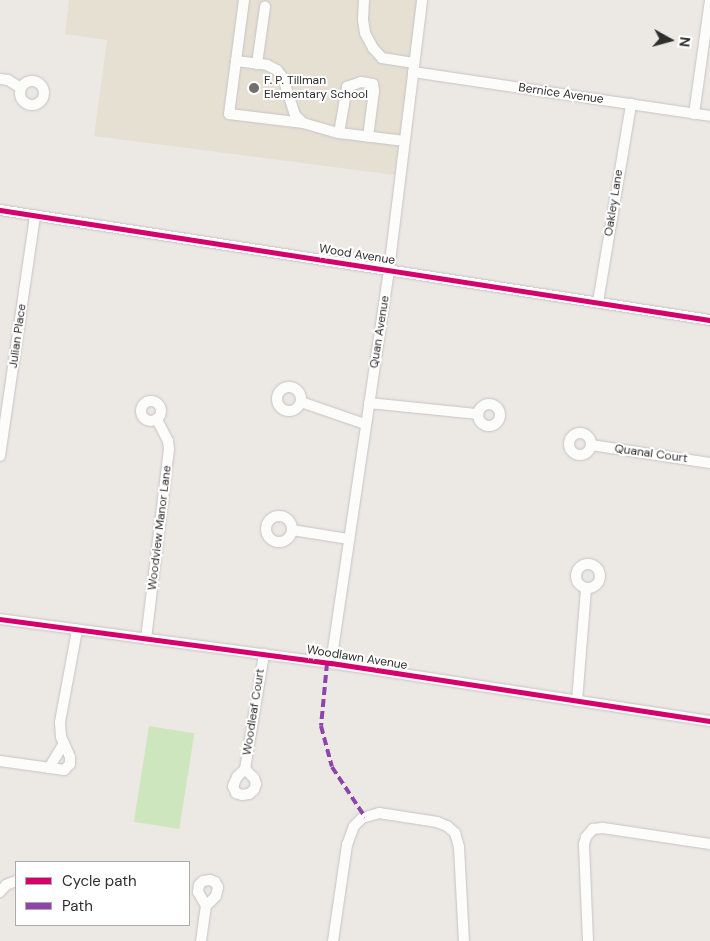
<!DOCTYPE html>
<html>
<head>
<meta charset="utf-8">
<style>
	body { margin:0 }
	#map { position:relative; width:710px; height:941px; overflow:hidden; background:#ece8e4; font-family:"DM Sans",sans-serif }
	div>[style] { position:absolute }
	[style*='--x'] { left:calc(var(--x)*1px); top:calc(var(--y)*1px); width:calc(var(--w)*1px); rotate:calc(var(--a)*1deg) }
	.education>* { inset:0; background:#e6e0d3 }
	.green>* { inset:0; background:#cee6be; transform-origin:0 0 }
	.roads { filter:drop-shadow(0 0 1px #c5c4c5) drop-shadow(0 0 1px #c5c4c5) }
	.minor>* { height:10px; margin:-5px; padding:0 5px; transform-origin:5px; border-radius:5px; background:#fcfcfb }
	.minor>.ring { margin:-5px; padding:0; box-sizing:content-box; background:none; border:10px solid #fcfcfb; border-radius:50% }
	.quiet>* { height:4px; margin-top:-2px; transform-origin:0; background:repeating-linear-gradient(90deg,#8e44ad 0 8px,transparent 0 12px) }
	.cycleway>* { height:5px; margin:-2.5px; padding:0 2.5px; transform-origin:2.5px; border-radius:2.5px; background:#d6006c }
	.dots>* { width:14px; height:14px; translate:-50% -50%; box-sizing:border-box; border:2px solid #fff; border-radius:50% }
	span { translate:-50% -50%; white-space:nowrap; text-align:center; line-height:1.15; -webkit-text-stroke:4px #fff; paint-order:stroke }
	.poi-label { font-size:12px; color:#2e2e2e }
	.left { translate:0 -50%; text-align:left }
	.street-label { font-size:12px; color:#2e2e2e }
	.legend { position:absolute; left:15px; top:861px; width:175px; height:65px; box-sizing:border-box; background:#fff; border:1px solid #ababab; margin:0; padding:6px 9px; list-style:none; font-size:15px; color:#2e2e2e }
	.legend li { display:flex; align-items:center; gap:10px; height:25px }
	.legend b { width:25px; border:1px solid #ababab }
	.north { position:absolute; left:645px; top:15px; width:50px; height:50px; -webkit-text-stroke:4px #fff; paint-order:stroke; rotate:97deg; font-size:14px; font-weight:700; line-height:20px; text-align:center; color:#2e2e2e }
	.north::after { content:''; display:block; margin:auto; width:18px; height:22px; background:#2e2e2e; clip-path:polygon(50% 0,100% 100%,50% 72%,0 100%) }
</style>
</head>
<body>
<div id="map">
	<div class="education">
		<i style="clip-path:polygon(69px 0,419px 0,395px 175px,94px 136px,107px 40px,65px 34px)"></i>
	</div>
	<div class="green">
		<i style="left:149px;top:726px;width:46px;height:97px;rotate:9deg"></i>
	</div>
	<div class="roads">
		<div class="minor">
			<i style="--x:244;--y:0;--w:62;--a:97.5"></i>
			<i style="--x:236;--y:61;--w:31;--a:7"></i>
			<i style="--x:267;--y:65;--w:11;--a:27"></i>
			<i style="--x:277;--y:70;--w:10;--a:53"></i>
			<i style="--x:283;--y:78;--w:39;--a:72"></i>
			<i style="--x:295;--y:115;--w:11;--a:45"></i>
			<i style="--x:303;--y:123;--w:37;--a:16"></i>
			<i style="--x:339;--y:133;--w:66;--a:6.9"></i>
			<i style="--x:364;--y:0;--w:20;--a:93"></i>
			<i style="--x:363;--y:20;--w:13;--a:81"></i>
			<i style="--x:365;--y:33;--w:17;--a:62"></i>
			<i style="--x:373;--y:48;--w:13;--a:48"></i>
			<i style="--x:382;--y:58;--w:32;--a:9"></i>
			<i style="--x:236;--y:61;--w:53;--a:97.5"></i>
			<i style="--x:229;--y:114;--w:75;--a:6.9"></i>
			<i style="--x:257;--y:64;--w:58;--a:-82"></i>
			<i style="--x:413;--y:72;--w:300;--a:8.4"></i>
			<i style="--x:0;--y:79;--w:8;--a:7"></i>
			<i style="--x:8;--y:80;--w:15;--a:32"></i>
			<i class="ring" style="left:20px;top:81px;width:14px;height:14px"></i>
			<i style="--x:694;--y:114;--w:115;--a:-82"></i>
			<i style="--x:339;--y:133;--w:47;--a:-80.1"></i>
			<i style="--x:347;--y:87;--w:15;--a:-20"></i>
			<i style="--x:361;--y:82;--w:12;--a:9"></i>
			<i style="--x:373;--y:84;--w:7;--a:82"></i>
			<i style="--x:374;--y:91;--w:46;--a:97.4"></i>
			<i style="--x:0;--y:210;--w:718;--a:8.81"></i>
			<i style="--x:598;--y:302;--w:201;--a:-80.5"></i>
			<i class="ring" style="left:277px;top:387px;width:14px;height:14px"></i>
			<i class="ring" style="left:141px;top:401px;width:10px;height:10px"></i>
			<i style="--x:301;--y:402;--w:68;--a:19"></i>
			<i style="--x:369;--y:403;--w:110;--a:5.8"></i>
			<i class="ring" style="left:478px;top:404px;width:12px;height:12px"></i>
			<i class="ring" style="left:569px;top:433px;width:12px;height:12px"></i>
			<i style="--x:591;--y:445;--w:120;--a:8.6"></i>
			<i style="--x:0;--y:456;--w:243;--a:-81.7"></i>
			<i class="ring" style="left:266px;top:516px;width:16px;height:16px"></i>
			<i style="--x:292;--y:530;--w:58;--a:9"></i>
			<i class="ring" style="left:576px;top:564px;width:14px;height:14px"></i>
			<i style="--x:0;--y:619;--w:334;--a:7.6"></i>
			<i style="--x:331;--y:663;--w:383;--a:8.7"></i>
			<i style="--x:146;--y:639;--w:191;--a:-83.1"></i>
			<i style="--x:169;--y:449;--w:8;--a:-97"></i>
			<i style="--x:168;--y:441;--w:25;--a:-117"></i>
			<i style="--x:331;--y:663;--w:397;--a:-81.6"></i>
			<i style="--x:389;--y:270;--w:272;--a:-83"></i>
			<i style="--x:577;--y:701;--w:113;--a:-85.4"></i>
			<i style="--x:0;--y:761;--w:65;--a:8"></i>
			<i style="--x:64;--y:770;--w:8;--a:-45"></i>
			<i style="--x:70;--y:764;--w:7;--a:-90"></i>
			<i style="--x:70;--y:757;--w:22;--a:-114"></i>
			<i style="--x:61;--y:737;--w:15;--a:-94"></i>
			<i style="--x:60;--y:722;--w:94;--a:-79.5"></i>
			<i style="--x:49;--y:768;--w:27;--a:-59"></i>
			<i style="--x:245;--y:769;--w:11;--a:135"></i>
			<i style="--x:237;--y:777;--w:10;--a:114"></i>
			<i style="--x:233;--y:786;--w:8;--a:67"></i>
			<i style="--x:236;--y:793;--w:6;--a:18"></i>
			<i style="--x:242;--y:795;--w:7;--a:-8"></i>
			<i style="--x:249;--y:794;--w:6;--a:-39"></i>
			<i style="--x:254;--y:790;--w:6;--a:-72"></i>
			<i style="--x:256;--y:784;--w:6;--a:-108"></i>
			<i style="--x:254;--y:778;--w:13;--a:-135"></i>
			<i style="--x:245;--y:769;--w:117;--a:-80.6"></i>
			<i style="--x:0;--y:892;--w:9;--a:-49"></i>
			<i style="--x:6;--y:885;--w:11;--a:-22"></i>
			<i style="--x:201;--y:941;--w:35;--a:-82"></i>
			<i style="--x:206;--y:906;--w:14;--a:-45"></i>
			<i style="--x:216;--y:896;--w:9;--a:-77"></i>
			<i style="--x:218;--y:887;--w:6;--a:-121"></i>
			<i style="--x:215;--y:882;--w:5;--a:-158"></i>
			<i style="--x:210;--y:880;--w:7;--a:172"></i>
			<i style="--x:203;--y:881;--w:6;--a:135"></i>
			<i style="--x:199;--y:885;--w:7;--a:98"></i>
			<i style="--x:198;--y:892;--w:16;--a:60"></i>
			<i style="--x:333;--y:941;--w:97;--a:-81.7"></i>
			<i style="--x:347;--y:845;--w:20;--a:-70"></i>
			<i style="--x:354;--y:826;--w:11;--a:-45"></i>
			<i style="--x:362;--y:818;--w:18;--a:-16"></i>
			<i style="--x:379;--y:813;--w:59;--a:8.8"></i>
			<i style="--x:437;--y:822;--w:11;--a:22"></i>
			<i style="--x:447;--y:826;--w:11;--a:41"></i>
			<i style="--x:455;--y:833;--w:15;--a:74"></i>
			<i style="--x:459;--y:847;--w:94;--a:87"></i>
			<i style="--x:588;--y:941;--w:97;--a:-92.4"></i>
			<i style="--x:584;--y:844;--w:7;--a:-74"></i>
			<i style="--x:586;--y:837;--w:11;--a:-49"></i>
			<i style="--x:593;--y:829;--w:10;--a:-6"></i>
			<i style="--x:603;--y:828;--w:108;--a:8.5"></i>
		</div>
	</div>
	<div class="quiet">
		<i style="--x:327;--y:663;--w:63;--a:95.4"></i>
		<i style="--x:321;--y:726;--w:42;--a:75"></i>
		<i style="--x:332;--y:767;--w:60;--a:56.6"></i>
	</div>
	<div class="cycleway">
		<i style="--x:0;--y:210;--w:718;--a:8.81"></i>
		<i style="--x:0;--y:619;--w:334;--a:7.6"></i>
		<i style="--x:331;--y:663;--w:383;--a:8.7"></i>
	</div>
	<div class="dots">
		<i style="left:254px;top:88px;background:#706f6e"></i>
	</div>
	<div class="poi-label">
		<span class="left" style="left:264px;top:88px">F. P. Tillman<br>Elementary School</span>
	</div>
	<div class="street-label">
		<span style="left:561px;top:94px;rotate:8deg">Bernice Avenue</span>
		<span style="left:614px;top:203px;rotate:-81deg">Oakley Lane</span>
		<span style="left:357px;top:255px;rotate:9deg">Wood Avenue</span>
		<span style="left:380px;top:332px;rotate:-81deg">Quan Avenue</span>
		<span style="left:18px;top:336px;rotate:-82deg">Julian Place</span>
		<span style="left:651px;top:454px;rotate:8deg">Quanal Court</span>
		<span style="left:160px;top:528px;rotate:-83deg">Woodview Manor Lane</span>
		<span style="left:357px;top:658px;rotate:9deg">Woodlawn Avenue</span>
		<span style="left:254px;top:712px;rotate:-81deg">Woodleaf Court</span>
	</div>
	<ul class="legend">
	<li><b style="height:6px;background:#d6006c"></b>Cycle path</li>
	<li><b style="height:6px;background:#8e44ad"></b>Path</li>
	</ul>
	<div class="north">N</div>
</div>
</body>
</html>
